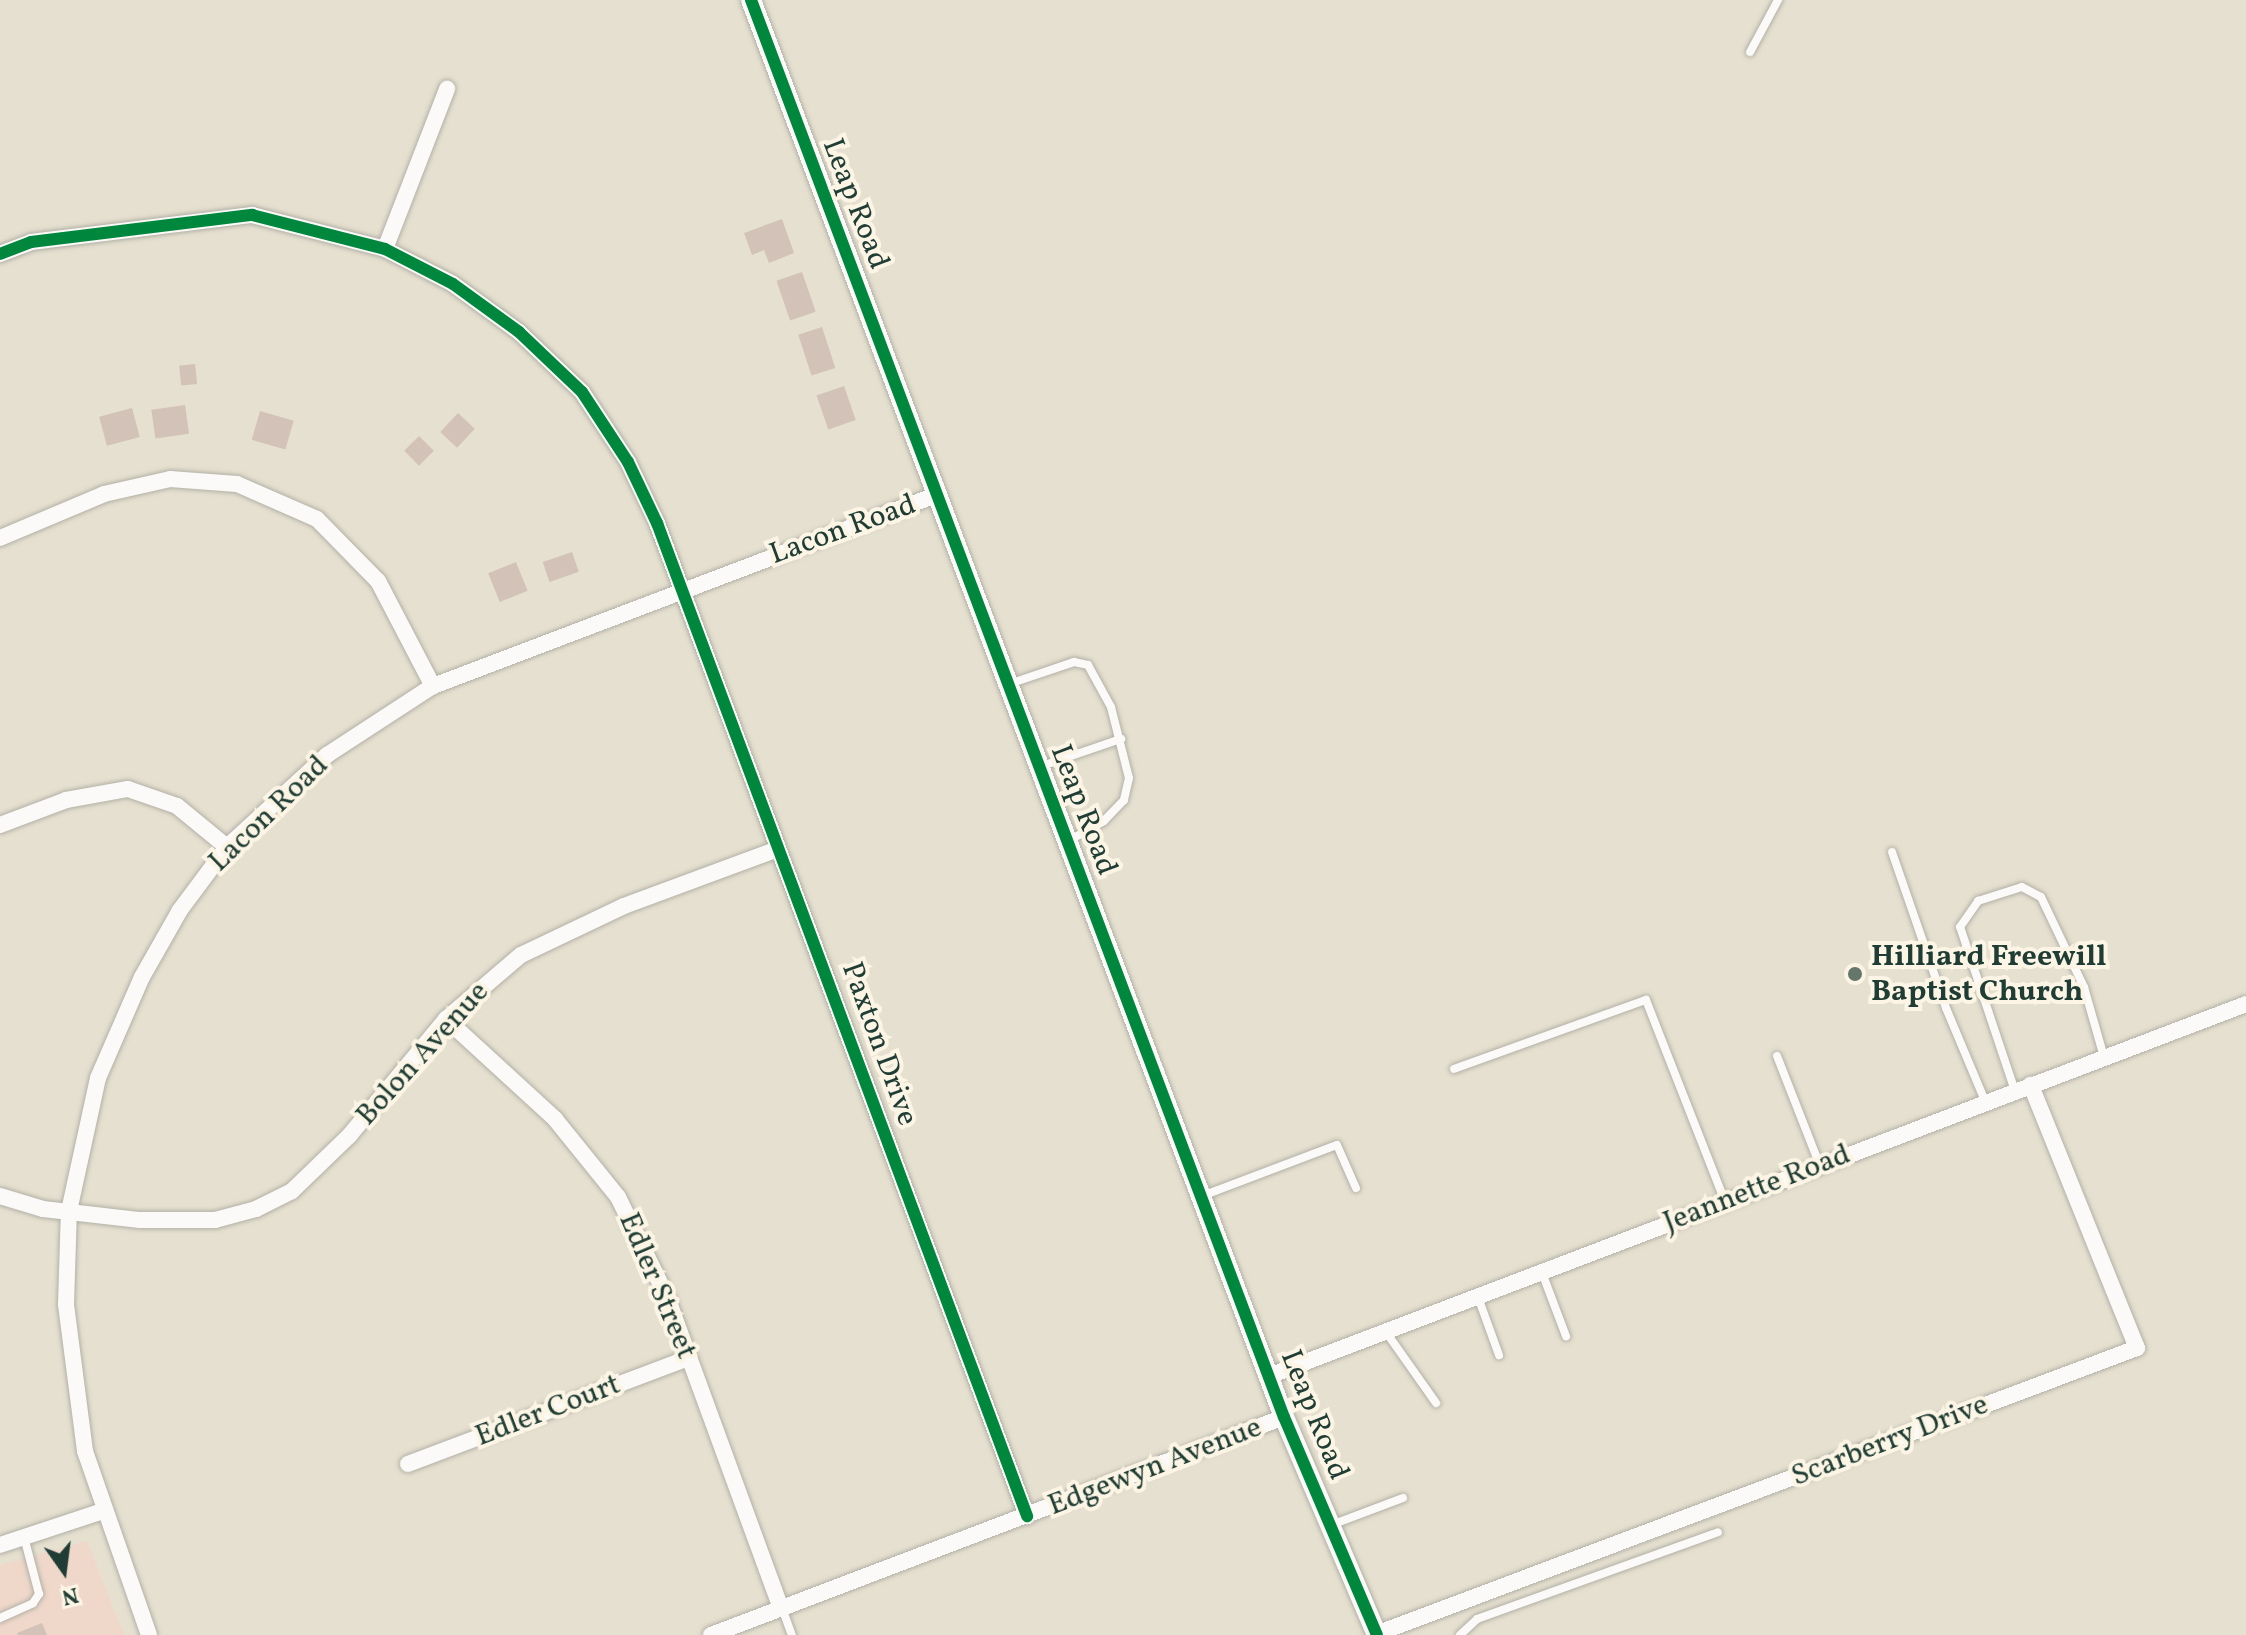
<!DOCTYPE html>
<html>
<head>
<meta charset="utf-8">
<style>
	body { margin:0 }
	#map { position:relative; width:2246px; height:1635px; overflow:hidden; background:#e6e0d0; font-family:Vollkorn,serif }
	div>[style] { position:absolute }
	[style*='--x'] { left:calc(var(--x)*1px); top:calc(var(--y)*1px); width:calc(var(--w)*1px); rotate:calc(var(--a)*1deg) }
	.built>* { inset:0; background:#efd8ca }
	.building>* { inset:0; background:#d3c2b7; transform-origin:0 0 }
	.roads { filter:drop-shadow(0 0 2px #b2b1a6) drop-shadow(0 0 2px #b2b1a6) }
	.service>* { height:8px; margin:-4px; padding:0 4px; transform-origin:4px; border-radius:4px; background:#fbfaf8 }
	.minor>* { height:16px; margin:-8px; padding:0 8px; transform-origin:8px; border-radius:8px; background:#fbfaf8 }
	.tertiary>* { height:20px; margin:-10px; padding:0 10px; transform-origin:10px; border-radius:10px; background:#fbfaf8 }
	.cycleway>* { height:12px; margin:-6px; padding:0 6px; transform-origin:6px; border-radius:6px; background:#00873e }
	.dots>* { width:22px; height:22px; translate:-50% -50%; box-sizing:border-box; border:4px solid #fcf5e5; border-radius:50% }
	span { translate:-50% -50%; white-space:nowrap; text-align:center; line-height:1.15; -webkit-text-stroke:8px #fcf5e5; paint-order:stroke }
	.street-label { font-size:30px; color:#1f3d34 }
	.poi-label { font-size:30px; color:#1f3d34; font-weight:700 }
	.left { translate:0 -50%; text-align:left }
	.north { position:absolute; left:24px; top:1531px; width:80px; height:80px; -webkit-text-stroke:6px #fcf5e5; paint-order:stroke; rotate:166deg; font-size:22px; font-weight:700; line-height:32px; text-align:center; color:#1f3d34 }
	.north::after { content:''; display:block; margin:auto; width:28px; height:36px; background:#1f3d34; clip-path:polygon(50% 0,100% 100%,50% 72%,0 100%) }
</style>
</head>
<body>
<div id="map">
	<div class="built">
		<i style="clip-path:polygon(87px 1541px,124px 1635px,0 1635px,0 1565px)"></i>
	</div>
	<div class="building">
		<i style="clip-path:polygon(782px 219px,794px 253px,769px 263px,764px 250px,752px 255px,744px 233px)"></i>
		<i style="left:802px;top:272px;width:42px;height:27px;rotate:71deg"></i>
		<i style="left:822px;top:327px;width:43px;height:25px;rotate:72deg"></i>
		<i style="left:195px;top:364px;width:20px;height:16px;rotate:84deg"></i>
		<i style="left:844px;top:386px;width:36px;height:29px;rotate:71deg"></i>
		<i style="left:185px;top:405px;width:29px;height:34px;rotate:82deg"></i>
		<i style="left:132px;top:408px;width:30px;height:34px;rotate:75deg"></i>
		<i style="left:260px;top:411px;width:35px;height:30px;rotate:16deg"></i>
		<i style="left:458px;top:413px;width:23px;height:26px;rotate:43deg"></i>
		<i style="left:419px;top:436px;width:21px;height:21px;rotate:45deg"></i>
		<i style="left:572px;top:552px;width:21px;height:31px;rotate:71deg"></i>
		<i style="left:516px;top:562px;width:31px;height:30px;rotate:68deg"></i>
		<i style="clip-path:polygon(42px 1623px,47px 1635px,18px 1635px,17px 1633px)"></i>
	</div>
	<div class="roads">
		<div class="service">
			<i style="--x:1750;--y:52;--w:59;--a:-61.7"></i>
			<i style="--x:1009;--y:684;--w:69;--a:-18.7"></i>
			<i style="--x:1074;--y:662;--w:14;--a:12"></i>
			<i style="--x:1088;--y:665;--w:48;--a:61.3"></i>
			<i style="--x:1111;--y:707;--w:73;--a:75.8"></i>
			<i style="--x:1129;--y:778;--w:23;--a:103"></i>
			<i style="--x:1124;--y:800;--w:29;--a:134"></i>
			<i style="--x:1104;--y:821;--w:41;--a:150.9"></i>
			<i style="--x:1039;--y:767;--w:87;--a:-18.9"></i>
			<i style="--x:1892;--y:852;--w:165;--a:70.9"></i>
			<i style="--x:1946;--y:1008;--w:103;--a:67.2"></i>
			<i style="--x:1777;--y:1056;--w:118;--a:68.6"></i>
			<i style="--x:1454;--y:1069;--w:204;--a:-19.8"></i>
			<i style="--x:1646;--y:1000;--w:217;--a:68.6"></i>
			<i style="--x:2015;--y:1091;--w:173;--a:-108.5"></i>
			<i style="--x:1960;--y:927;--w:32;--a:-55"></i>
			<i style="--x:1978;--y:901;--w:46;--a:-17.7"></i>
			<i style="--x:2022;--y:887;--w:21;--a:28"></i>
			<i style="--x:2041;--y:897;--w:100;--a:64.5"></i>
			<i style="--x:2084;--y:987;--w:73;--a:74.1"></i>
			<i style="--x:1202;--y:1196;--w:144;--a:-20.7"></i>
			<i style="--x:1337;--y:1145;--w:47;--a:66.2"></i>
			<i style="--x:1541;--y:1270;--w:71;--a:69.3"></i>
			<i style="--x:1478;--y:1297;--w:62;--a:70.1"></i>
			<i style="--x:1386;--y:1332;--w:87;--a:54.8"></i>
			<i style="--x:1331;--y:1525;--w:77;--a:-20.6"></i>
			<i style="--x:782;--y:1608;--w:29;--a:70"></i>
			<i style="--x:0;--y:1618;--w:36;--a:-24"></i>
			<i style="--x:33;--y:1603;--w:11;--a:-56"></i>
			<i style="--x:39;--y:1594;--w:59;--a:-104.7"></i>
			<i style="--x:1460;--y:1635;--w:23;--a:-43"></i>
			<i style="--x:1477;--y:1619;--w:256;--a:-19.8"></i>
		</div>
		<div class="minor">
			<i style="--x:385;--y:249;--w:172;--a:-68.8"></i>
			<i style="--x:0;--y:254;--w:33;--a:-21"></i>
			<i style="--x:31;--y:242;--w:223;--a:-7"></i>
			<i style="--x:252;--y:215;--w:137;--a:14.3"></i>
			<i style="--x:385;--y:249;--w:76;--a:27.2"></i>
			<i style="--x:453;--y:284;--w:82;--a:36"></i>
			<i style="--x:519;--y:332;--w:87;--a:43.6"></i>
			<i style="--x:582;--y:392;--w:84;--a:56.7"></i>
			<i style="--x:628;--y:462;--w:68;--a:64.6"></i>
			<i style="--x:657;--y:523;--w:1060;--a:69.56"></i>
			<i style="--x:0;--y:538;--w:113;--a:-22.9"></i>
			<i style="--x:104;--y:494;--w:68;--a:-12.8"></i>
			<i style="--x:170;--y:479;--w:67;--a:4.3"></i>
			<i style="--x:237;--y:484;--w:87;--a:23.6"></i>
			<i style="--x:317;--y:519;--w:87;--a:45.5"></i>
			<i style="--x:378;--y:581;--w:119;--a:62.4"></i>
			<i style="--x:0;--y:825;--w:71;--a:-20.7"></i>
			<i style="--x:66;--y:800;--w:63;--a:-10.1"></i>
			<i style="--x:128;--y:789;--w:52;--a:19.1"></i>
			<i style="--x:177;--y:806;--w:65;--a:39.4"></i>
			<i style="--x:446;--y:1019;--w:148;--a:42.5"></i>
			<i style="--x:555;--y:1119;--w:100;--a:51.1"></i>
			<i style="--x:618;--y:1197;--w:111;--a:63.9"></i>
			<i style="--x:667;--y:1297;--w:331;--a:69.9"></i>
			<i style="--x:0;--y:1196;--w:45;--a:16.8"></i>
			<i style="--x:43;--y:1209;--w:98;--a:6.5"></i>
			<i style="--x:140;--y:1220;--w:75;--a:0"></i>
			<i style="--x:215;--y:1220;--w:42;--a:-15"></i>
			<i style="--x:256;--y:1209;--w:40;--a:-26.6"></i>
			<i style="--x:292;--y:1191;--w:79;--a:-44"></i>
			<i style="--x:349;--y:1136;--w:152;--a:-50.3"></i>
			<i style="--x:446;--y:1019;--w:99;--a:-40.5"></i>
			<i style="--x:521;--y:955;--w:114;--a:-25.4"></i>
			<i style="--x:624;--y:906;--w:164;--a:-20.3"></i>
			<i style="--x:1269;--y:1376;--w:1045;--a:-20.84"></i>
			<i style="--x:408;--y:1464;--w:300;--a:-20.7"></i>
			<i style="--x:0;--y:1545;--w:108;--a:-18.3"></i>
			<i style="--x:1376;--y:1634;--w:813;--a:-20.6"></i>
			<i style="--x:2137;--y:1348;--w:284;--a:-112"></i>
			<i style="--x:149;--y:1635;--w:195;--a:-109.2"></i>
			<i style="--x:85;--y:1451;--w:148;--a:-97.4"></i>
			<i style="--x:66;--y:1304;--w:93;--a:-88.2"></i>
			<i style="--x:69;--y:1211;--w:136;--a:-77.7"></i>
			<i style="--x:98;--y:1078;--w:110;--a:-66.5"></i>
			<i style="--x:142;--y:977;--w:77;--a:-60.4"></i>
			<i style="--x:180;--y:910;--w:79;--a:-53.3"></i>
			<i style="--x:227;--y:847;--w:136;--a:-42.6"></i>
			<i style="--x:327;--y:755;--w:126;--a:-33.1"></i>
			<i style="--x:433;--y:686;--w:538;--a:-20.79"></i>
			<i style="--x:711;--y:1635;--w:613;--a:-20.83"></i>
		</div>
		<div class="tertiary">
			<i style="--x:751;--y:0;--w:1514;--a:69.39"></i>
			<i style="--x:1284;--y:1417;--w:237;--a:66.9"></i>
		</div>
	</div>
	<div class="cycleway">
		<i style="--x:751;--y:0;--w:1514;--a:69.39"></i>
		<i style="--x:1284;--y:1417;--w:237;--a:66.9"></i>
		<i style="--x:0;--y:254;--w:33;--a:-21"></i>
		<i style="--x:31;--y:242;--w:223;--a:-7"></i>
		<i style="--x:252;--y:215;--w:137;--a:14.3"></i>
		<i style="--x:385;--y:249;--w:76;--a:27.2"></i>
		<i style="--x:453;--y:284;--w:82;--a:36"></i>
		<i style="--x:519;--y:332;--w:87;--a:43.6"></i>
		<i style="--x:582;--y:392;--w:84;--a:56.7"></i>
		<i style="--x:628;--y:462;--w:68;--a:64.6"></i>
		<i style="--x:657;--y:523;--w:1060;--a:69.56"></i>
	</div>
	<div class="dots">
		<i style="left:1855px;top:974px;background:#65766b"></i>
	</div>
	<div class="street-label">
		<span style="left:855px;top:204px;rotate:69deg">Leap Road</span>
		<span style="left:843px;top:530px;rotate:-20deg">Lacon Road</span>
		<span style="left:1083px;top:810px;rotate:69deg">Leap Road</span>
		<span style="left:269px;top:814px;rotate:-44deg">Lacon Road</span>
		<span style="left:879px;top:1044px;rotate:70deg">Paxton Drive</span>
		<span style="left:423px;top:1054px;rotate:-48deg">Bolon Avenue</span>
		<span style="left:1757px;top:1189px;rotate:-21deg">Jeannette Road</span>
		<span style="left:657px;top:1286px;rotate:67deg">Edler Street</span>
		<span style="left:548px;top:1411px;rotate:-21deg">Edler Court</span>
		<span style="left:1314px;top:1415px;rotate:68deg">Leap Road</span>
		<span style="left:1890px;top:1441px;rotate:-21deg">Scarberry Drive</span>
		<span style="left:1155px;top:1467px;rotate:-21deg">Edgewyn Avenue</span>
	</div>
	<div class="poi-label">
		<span class="left" style="left:1871px;top:974px">Hilliard Freewill<br>Baptist Church</span>
	</div>
	<div class="north">N</div>
</div>
</body>
</html>
